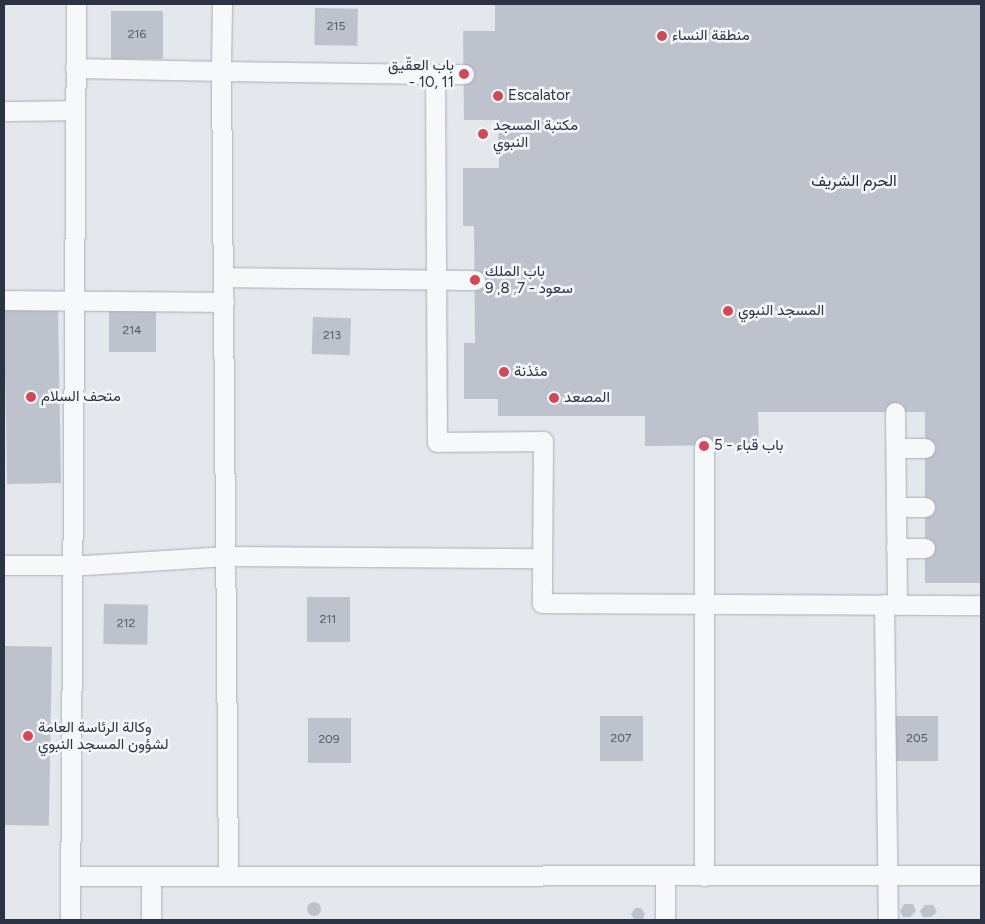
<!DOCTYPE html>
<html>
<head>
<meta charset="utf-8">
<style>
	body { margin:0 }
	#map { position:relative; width:985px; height:924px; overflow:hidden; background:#e4e7ec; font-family:Figtree,Vazirmatn,sans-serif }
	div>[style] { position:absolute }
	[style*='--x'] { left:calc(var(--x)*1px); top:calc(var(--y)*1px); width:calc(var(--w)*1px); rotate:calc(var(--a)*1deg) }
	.building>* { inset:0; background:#bec2cc; transform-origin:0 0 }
	.round { border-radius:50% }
	.roads { filter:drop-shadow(0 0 1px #a9adb7) drop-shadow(0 0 1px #a9adb7) }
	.street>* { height:19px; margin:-9.5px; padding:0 9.5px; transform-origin:9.5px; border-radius:9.5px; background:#f7f8fa }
	.dots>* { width:14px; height:14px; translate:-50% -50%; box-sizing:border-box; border:2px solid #f4f6f9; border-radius:50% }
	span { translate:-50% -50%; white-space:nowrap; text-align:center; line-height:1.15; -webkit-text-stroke:5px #f4f6f9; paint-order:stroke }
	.number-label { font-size:12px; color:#505767 }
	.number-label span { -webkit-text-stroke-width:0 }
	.poi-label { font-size:15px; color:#2b3345 }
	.left { translate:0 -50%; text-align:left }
	.right { translate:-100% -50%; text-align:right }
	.neighbourhood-label { font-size:16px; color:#1d2436 }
	.frame { position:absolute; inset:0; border:5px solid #2b3345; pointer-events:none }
</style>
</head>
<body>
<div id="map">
	<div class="building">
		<i style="clip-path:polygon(495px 4px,981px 4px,981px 583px,925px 583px,925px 412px,758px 412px,759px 445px,645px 446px,645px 416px,498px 416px,498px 399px,464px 399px,464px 343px,475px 343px,474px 226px,463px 226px,463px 168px,499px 168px,498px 120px,464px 120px,463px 31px,495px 31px)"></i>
		<i style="left:315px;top:8px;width:43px;height:37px;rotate:1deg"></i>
		<i style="left:111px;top:11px;width:52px;height:48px"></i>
		<i style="left:58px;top:309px;width:174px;height:54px;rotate:89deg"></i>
		<i style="left:109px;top:310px;width:47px;height:42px"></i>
		<i style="left:313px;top:317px;width:38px;height:37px;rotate:2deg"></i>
		<i style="left:307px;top:597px;width:43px;height:45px"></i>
		<i style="left:104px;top:604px;width:44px;height:40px;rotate:1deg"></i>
		<i style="left:4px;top:646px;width:48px;height:179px;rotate:1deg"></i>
		<i style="left:600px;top:716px;width:43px;height:45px"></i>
		<i style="left:895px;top:716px;width:43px;height:45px"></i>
		<i style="left:308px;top:718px;width:43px;height:45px"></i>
		<i class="round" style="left:307px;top:902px;width:14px;height:14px"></i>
		<i style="clip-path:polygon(904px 904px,913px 904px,916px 911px,910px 917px,903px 917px,900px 911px)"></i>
		<i style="clip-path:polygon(925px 905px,933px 905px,937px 912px,931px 917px,923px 917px,920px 911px)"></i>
		<i style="clip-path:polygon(635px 908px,641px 908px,645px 914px,643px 919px,634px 919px,631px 914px)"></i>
	</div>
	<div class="roads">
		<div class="street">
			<i style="--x:222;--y:4;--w:67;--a:90.9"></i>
			<i style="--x:221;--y:71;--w:214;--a:0.8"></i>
			<i style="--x:435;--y:74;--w:368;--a:89.7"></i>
			<i style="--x:437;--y:442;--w:106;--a:-0.5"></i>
			<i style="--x:543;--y:441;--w:162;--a:90.4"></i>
			<i style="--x:542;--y:603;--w:439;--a:0.3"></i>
			<i style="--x:75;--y:68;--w:146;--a:1.2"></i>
			<i style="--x:221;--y:71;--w:805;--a:89.5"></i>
			<i style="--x:435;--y:74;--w:29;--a:0"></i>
			<i style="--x:4;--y:111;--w:70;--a:-0.8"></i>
			<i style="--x:224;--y:277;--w:251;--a:0.7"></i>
			<i style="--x:4;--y:300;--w:220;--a:0.5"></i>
			<i style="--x:895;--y:412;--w:193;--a:89.4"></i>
			<i style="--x:704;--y:446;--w:430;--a:90"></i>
			<i style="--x:896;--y:448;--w:29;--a:0"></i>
			<i style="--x:896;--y:507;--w:29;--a:0"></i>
			<i style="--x:896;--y:548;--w:29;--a:0"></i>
			<i style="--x:4;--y:565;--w:81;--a:0"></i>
			<i style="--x:85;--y:565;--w:142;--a:-3.6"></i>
			<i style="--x:227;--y:556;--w:315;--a:0.4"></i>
			<i style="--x:884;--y:604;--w:316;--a:89.3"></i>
			<i style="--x:71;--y:876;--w:910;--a:-0.06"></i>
			<i style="--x:70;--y:920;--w:916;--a:-89.62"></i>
			<i style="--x:151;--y:920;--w:44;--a:-90"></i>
			<i style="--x:665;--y:920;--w:44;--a:-90"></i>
		</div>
	</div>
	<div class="dots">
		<i style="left:662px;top:36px;background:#cf4a58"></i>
		<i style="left:464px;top:74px;background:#cf4a58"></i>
		<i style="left:498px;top:96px;background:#cf4a58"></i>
		<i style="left:483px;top:134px;background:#cf4a58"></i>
		<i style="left:475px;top:280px;background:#cf4a58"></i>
		<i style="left:728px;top:311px;background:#cf4a58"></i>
		<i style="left:504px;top:372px;background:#cf4a58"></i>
		<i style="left:31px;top:397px;background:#cf4a58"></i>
		<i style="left:554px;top:398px;background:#cf4a58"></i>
		<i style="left:704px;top:446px;background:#cf4a58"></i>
		<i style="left:28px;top:736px;background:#cf4a58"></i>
	</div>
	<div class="number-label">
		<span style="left:336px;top:27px">215</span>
		<span style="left:137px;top:35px">216</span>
		<span style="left:132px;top:331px">214</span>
		<span style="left:332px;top:336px">213</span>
		<span style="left:328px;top:620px">211</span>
		<span style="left:126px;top:624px">212</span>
		<span style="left:621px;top:739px">207</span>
		<span style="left:917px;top:739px">205</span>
		<span style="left:329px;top:740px">209</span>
	</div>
	<div class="poi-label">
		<span class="left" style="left:672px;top:36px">منطقة النساء</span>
		<span class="right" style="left:454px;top:74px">باب العقّيق<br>- 10, 11</span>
		<span class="left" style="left:508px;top:96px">Escalator</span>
		<span class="left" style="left:493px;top:134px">مكتبة المسجد<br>النبوي</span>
		<span class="left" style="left:485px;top:280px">باب الملك<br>سعود - 7, 8, 9</span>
		<span class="left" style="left:738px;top:311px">المسجد النبوي</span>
		<span class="left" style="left:514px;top:372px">مئذنة</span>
		<span class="left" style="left:41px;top:397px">متحف السلام</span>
		<span class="left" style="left:564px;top:398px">المصعد</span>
		<span class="left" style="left:714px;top:446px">باب قباء - 5</span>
		<span class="left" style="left:38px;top:736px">وكالة الرئاسة العامة<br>لشؤون المسجد النبوي</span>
	</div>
	<div class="neighbourhood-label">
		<span style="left:854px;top:181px">الحرم الشريف</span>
	</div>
	<div class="frame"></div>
</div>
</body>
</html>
